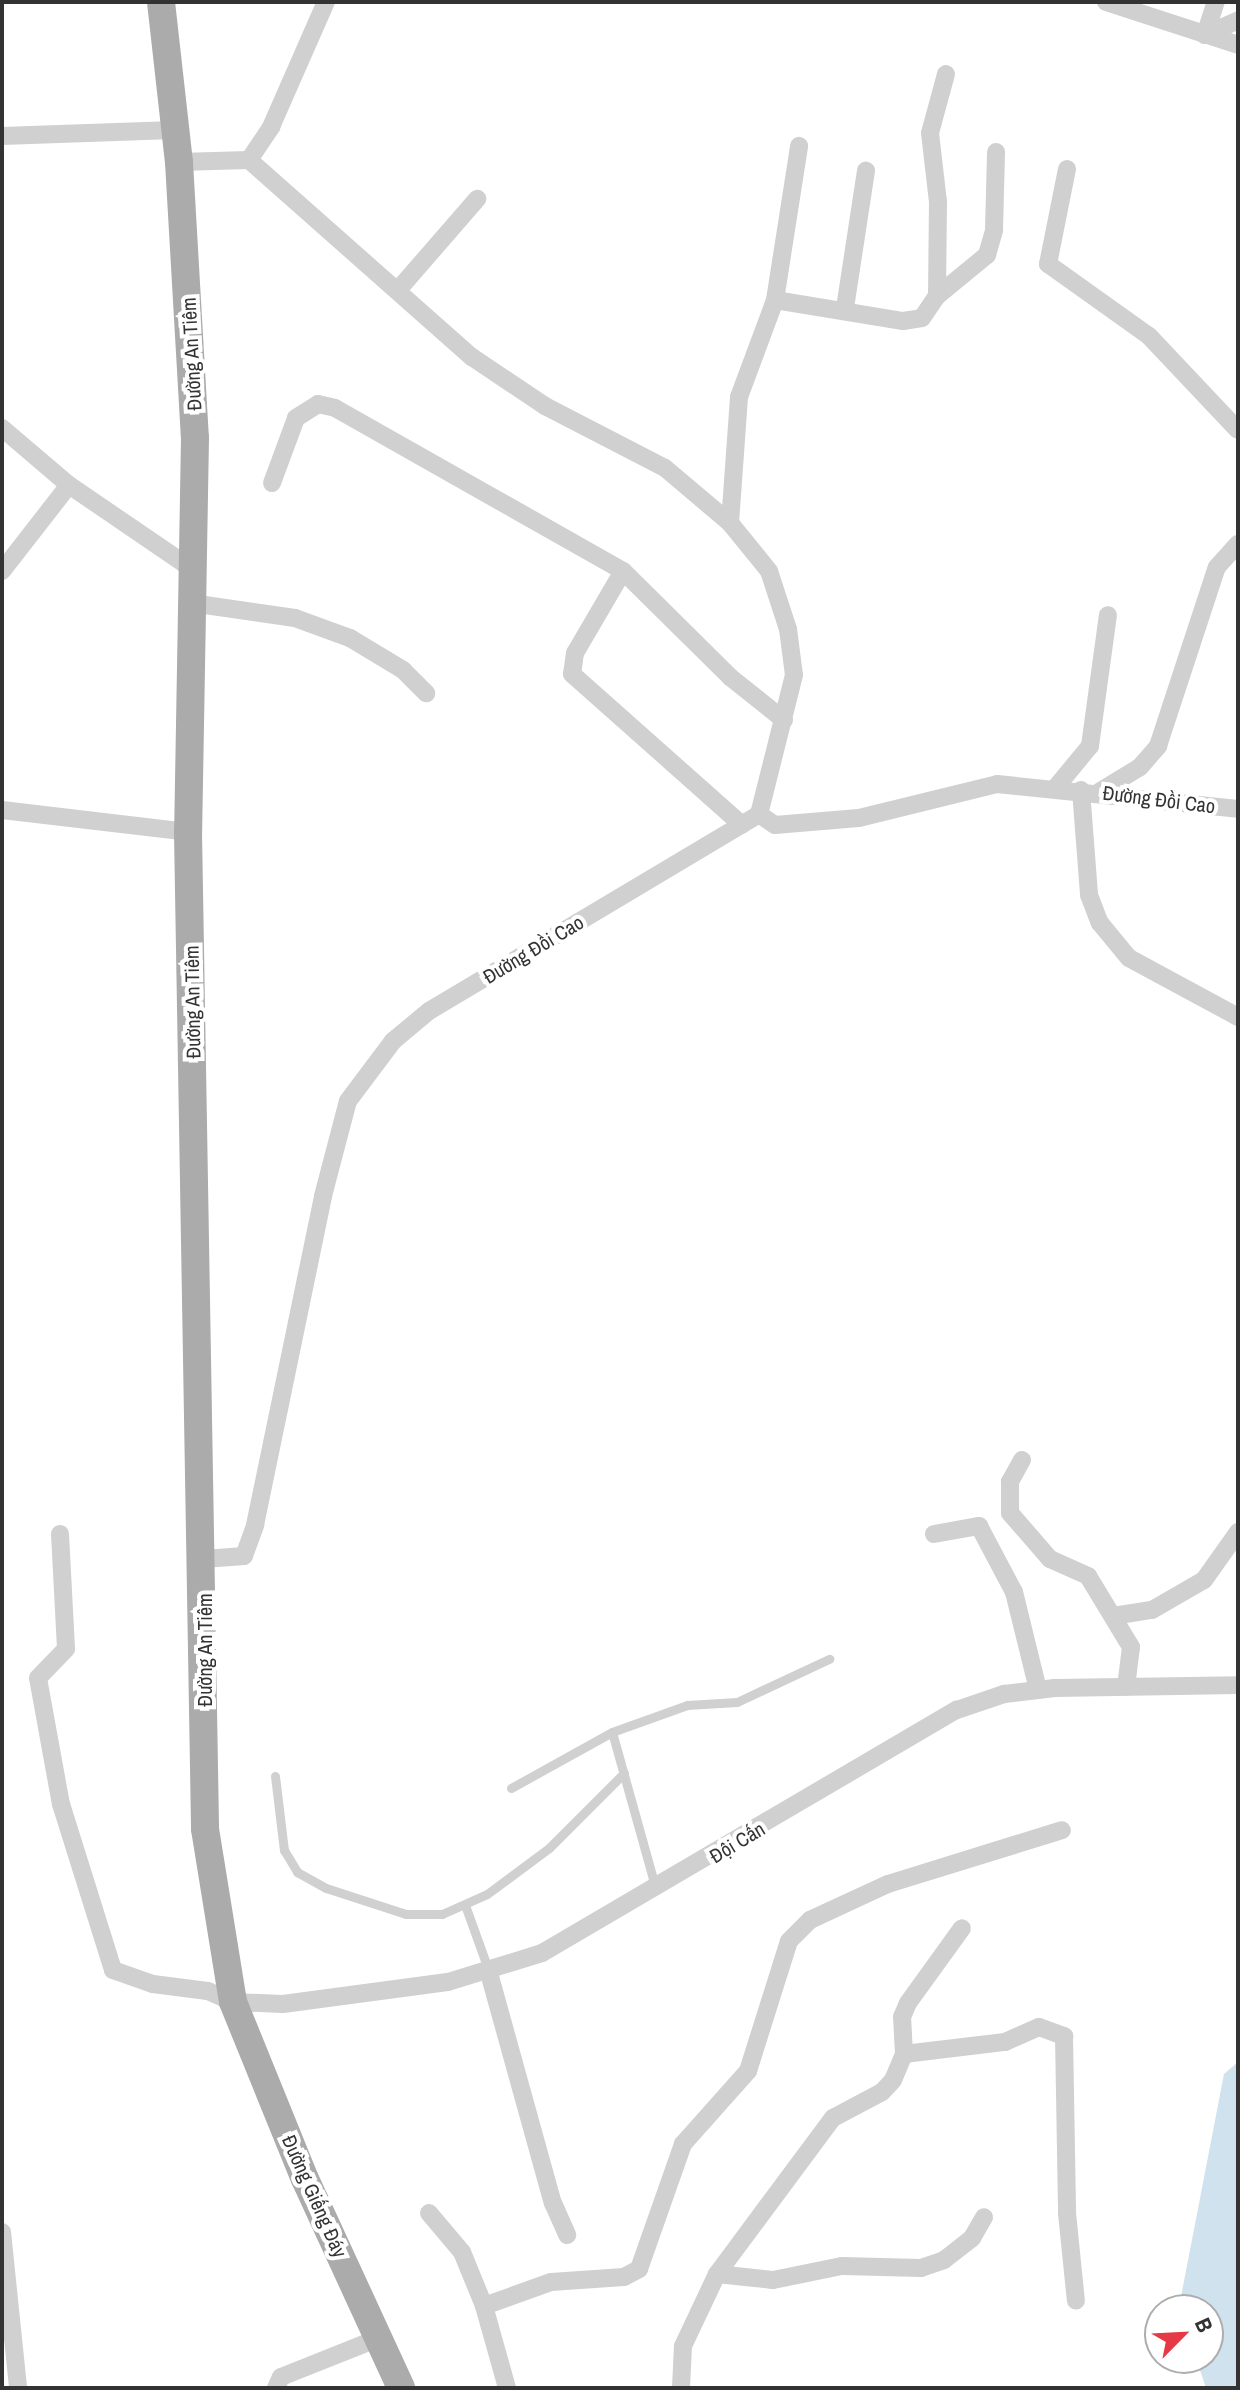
<!DOCTYPE html>
<html>
<head>
<meta charset="utf-8">
<style>
	body { margin:0 }
	#map { position:relative; width:1240px; height:2390px; overflow:hidden; background:#fff; font-family:"Archivo Narrow",sans-serif }
	div>[style] { position:absolute }
	[style*='--x'] { left:calc(var(--x)*1px); top:calc(var(--y)*1px); width:calc(var(--w)*1px); rotate:calc(var(--a)*1deg) }
	.water>* { inset:0; background:#cfe2ee }
	.service>* { height:9px; margin:-4.5px; padding:0 4.5px; transform-origin:4.5px; border-radius:4.5px; background:#d0d0d0 }
	.minor>* { height:18px; margin:-9px; padding:0 9px; transform-origin:9px; border-radius:9px; background:#d0d0d0 }
	.primary>* { height:28px; margin:-14px; padding:0 14px; transform-origin:14px; border-radius:14px; background:#ababab }
	span { translate:-50% -50%; white-space:nowrap; text-align:center; line-height:1.15; -webkit-text-stroke:8px #fff; paint-order:stroke }
	.street-label { font-size:20px; color:#333 }
	.frame { position:absolute; inset:0; border:4px solid #333; pointer-events:none }
	.north { position:absolute; left:1144px; top:2294px; width:80px; height:80px; box-sizing:border-box; background:#fff; border:2px solid #adadad; border-radius:50%; rotate:66deg; font-size:22px; font-weight:700; line-height:32px; text-align:center; color:#333 }
	.north::after { content:''; display:block; margin:auto; width:28px; height:36px; background:#e63946; clip-path:polygon(50% 0,100% 100%,50% 72%,0 100%) }
</style>
</head>
<body>
<div id="map">
	<div class="water">
		<i style="clip-path:polygon(1238px 2062px,1238px 2388px,1206px 2388px,1196px 2358px,1208px 2358px,1208px 2310px,1179px 2307px,1224px 2074px)"></i>
	</div>
	<div class="service">
		<i style="--x:612;--y:1732;--w:160;--a:74.4"></i>
		<i style="--x:275;--y:1776;--w:75;--a:83.1"></i>
		<i style="--x:284;--y:1850;--w:26;--a:59"></i>
		<i style="--x:297;--y:1872;--w:33;--a:29"></i>
		<i style="--x:326;--y:1888;--w:84;--a:18"></i>
		<i style="--x:406;--y:1914;--w:36;--a:0"></i>
		<i style="--x:442;--y:1914;--w:49;--a:-24"></i>
		<i style="--x:487;--y:1894;--w:77;--a:-36.6"></i>
		<i style="--x:549;--y:1848;--w:106;--a:-45"></i>
		<i style="--x:511;--y:1788;--w:115;--a:-29"></i>
		<i style="--x:612;--y:1732;--w:80;--a:-19.8"></i>
		<i style="--x:687;--y:1705;--w:50;--a:-3.4"></i>
		<i style="--x:737;--y:1702;--w:102;--a:-25.1"></i>
		<i style="--x:465;--y:1905;--w:68;--a:70.2"></i>
	</div>
	<div class="minor">
		<i style="--x:1106;--y:2;--w:139;--a:18"></i>
		<i style="--x:1205;--y:35;--w:36;--a:-24"></i>
		<i style="--x:1205;--y:35;--w:35;--a:-72"></i>
		<i style="--x:2;--y:136;--w:172;--a:-2"></i>
		<i style="--x:249;--y:160;--w:40;--a:-56"></i>
		<i style="--x:271;--y:127;--w:137;--a:-66.3"></i>
		<i style="--x:179;--y:162;--w:70;--a:-1.6"></i>
		<i style="--x:249;--y:160;--w:298;--a:41.5"></i>
		<i style="--x:472;--y:357;--w:88;--a:33.9"></i>
		<i style="--x:545;--y:406;--w:135;--a:27.3"></i>
		<i style="--x:665;--y:468;--w:85;--a:40.2"></i>
		<i style="--x:730;--y:523;--w:62;--a:50.9"></i>
		<i style="--x:769;--y:571;--w:61;--a:71.9"></i>
		<i style="--x:788;--y:629;--w:46;--a:82.6"></i>
		<i style="--x:794;--y:675;--w:143;--a:104.1"></i>
		<i style="--x:1067;--y:169;--w:97;--a:101.3"></i>
		<i style="--x:1048;--y:264;--w:124;--a:35.5"></i>
		<i style="--x:1149;--y:336;--w:129;--a:46.6"></i>
		<i style="--x:398;--y:290;--w:121;--a:-49"></i>
		<i style="--x:937;--y:296;--w:65;--a:-39.4"></i>
		<i style="--x:987;--y:255;--w:26;--a:-74"></i>
		<i style="--x:994;--y:230;--w:78;--a:-88.5"></i>
		<i style="--x:775;--y:300;--w:156;--a:-81.1"></i>
		<i style="--x:845;--y:308;--w:139;--a:-81.3"></i>
		<i style="--x:2;--y:428;--w:88;--a:40.4"></i>
		<i style="--x:69;--y:485;--w:149;--a:34.3"></i>
		<i style="--x:272;--y:483;--w:69;--a:-69.7"></i>
		<i style="--x:296;--y:418;--w:26;--a:-32"></i>
		<i style="--x:318;--y:404;--w:17;--a:13"></i>
		<i style="--x:335;--y:408;--w:331;--a:29.5"></i>
		<i style="--x:623;--y:571;--w:151;--a:44.7"></i>
		<i style="--x:730;--y:677;--w:69;--a:38.5"></i>
		<i style="--x:730;--y:523;--w:126;--a:-85.9"></i>
		<i style="--x:739;--y:397;--w:103;--a:-69.6"></i>
		<i style="--x:775;--y:300;--w:130;--a:9.3"></i>
		<i style="--x:903;--y:321;--w:19;--a:-9"></i>
		<i style="--x:922;--y:318;--w:27;--a:-56"></i>
		<i style="--x:937;--y:296;--w:94;--a:-89.4"></i>
		<i style="--x:938;--y:202;--w:69;--a:-96.6"></i>
		<i style="--x:930;--y:133;--w:61;--a:-74.8"></i>
		<i style="--x:2;--y:571;--w:109;--a:-52.1"></i>
		<i style="--x:623;--y:571;--w:95;--a:120.3"></i>
		<i style="--x:575;--y:653;--w:21;--a:98"></i>
		<i style="--x:572;--y:674;--w:227;--a:41.6"></i>
		<i style="--x:191;--y:603;--w:105;--a:8.2"></i>
		<i style="--x:295;--y:618;--w:59;--a:20"></i>
		<i style="--x:350;--y:638;--w:62;--a:31.1"></i>
		<i style="--x:403;--y:670;--w:33;--a:45"></i>
		<i style="--x:1057;--y:786;--w:52;--a:-50.5"></i>
		<i style="--x:1090;--y:746;--w:132;--a:-82.2"></i>
		<i style="--x:1081;--y:790;--w:105;--a:85.6"></i>
		<i style="--x:1089;--y:895;--w:30;--a:69"></i>
		<i style="--x:1100;--y:923;--w:45;--a:50.4"></i>
		<i style="--x:1129;--y:958;--w:124;--a:28.4"></i>
		<i style="--x:1099;--y:792;--w:48;--a:-31.4"></i>
		<i style="--x:1140;--y:767;--w:28;--a:-49"></i>
		<i style="--x:1158;--y:746;--w:188;--a:-71.8"></i>
		<i style="--x:1217;--y:567;--w:31;--a:-48"></i>
		<i style="--x:2;--y:810;--w:187;--a:6.7"></i>
		<i style="--x:1022;--y:1460;--w:25;--a:119"></i>
		<i style="--x:1010;--y:1482;--w:31;--a:90"></i>
		<i style="--x:1010;--y:1513;--w:61;--a:49"></i>
		<i style="--x:1050;--y:1559;--w:42;--a:24.1"></i>
		<i style="--x:1088;--y:1576;--w:83;--a:58.8"></i>
		<i style="--x:1131;--y:1647;--w:40;--a:97.1"></i>
		<i style="--x:60;--y:1534;--w:115;--a:87"></i>
		<i style="--x:66;--y:1649;--w:40;--a:134"></i>
		<i style="--x:38;--y:1678;--w:128;--a:79.7"></i>
		<i style="--x:61;--y:1804;--w:174;--a:72.6"></i>
		<i style="--x:113;--y:1970;--w:42;--a:19.3"></i>
		<i style="--x:153;--y:1984;--w:55;--a:7.3"></i>
		<i style="--x:208;--y:1991;--w:27;--a:24"></i>
		<i style="--x:233;--y:2002;--w:50;--a:2.3"></i>
		<i style="--x:283;--y:2004;--w:166;--a:-7.6"></i>
		<i style="--x:448;--y:1982;--w:98;--a:-17.1"></i>
		<i style="--x:542;--y:1953;--w:481;--a:-30.4"></i>
		<i style="--x:957;--y:1710;--w:50;--a:-18.8"></i>
		<i style="--x:1004;--y:1694;--w:51;--a:-6.7"></i>
		<i style="--x:1055;--y:1688;--w:183;--a:-0.9"></i>
		<i style="--x:934;--y:1534;--w:46;--a:-10.1"></i>
		<i style="--x:979;--y:1526;--w:75;--a:62.1"></i>
		<i style="--x:1014;--y:1592;--w:101;--a:76.2"></i>
		<i style="--x:204;--y:1559;--w:40;--a:-4.3"></i>
		<i style="--x:244;--y:1556;--w:33;--a:-70"></i>
		<i style="--x:255;--y:1525;--w:336;--a:-78.3"></i>
		<i style="--x:323;--y:1196;--w:98;--a:-75.3"></i>
		<i style="--x:348;--y:1101;--w:75;--a:-53.1"></i>
		<i style="--x:393;--y:1041;--w:47;--a:-39.8"></i>
		<i style="--x:429;--y:1011;--w:384;--a:-30.8"></i>
		<i style="--x:759;--y:814;--w:19;--a:35"></i>
		<i style="--x:775;--y:825;--w:84;--a:-4.8"></i>
		<i style="--x:859;--y:818;--w:142;--a:-13.8"></i>
		<i style="--x:997;--y:784;--w:242;--a:5.9"></i>
		<i style="--x:1113;--y:1616;--w:39;--a:-9"></i>
		<i style="--x:1152;--y:1610;--w:60;--a:-30"></i>
		<i style="--x:1204;--y:1580;--w:59;--a:-54.7"></i>
		<i style="--x:489;--y:1973;--w:239;--a:74.5"></i>
		<i style="--x:553;--y:2203;--w:35;--a:66"></i>
		<i style="--x:904;--y:2054;--w:102;--a:-6.8"></i>
		<i style="--x:1005;--y:2042;--w:37;--a:-24"></i>
		<i style="--x:1039;--y:2027;--w:27;--a:20"></i>
		<i style="--x:1064;--y:2036;--w:177;--a:89"></i>
		<i style="--x:1067;--y:2213;--w:88;--a:84.2"></i>
		<i style="--x:429;--y:2213;--w:51;--a:49.8"></i>
		<i style="--x:462;--y:2252;--w:58;--a:67.8"></i>
		<i style="--x:484;--y:2306;--w:85;--a:74.3"></i>
		<i style="--x:2;--y:2232;--w:157;--a:84.1"></i>
		<i style="--x:717;--y:2274;--w:56;--a:6.1"></i>
		<i style="--x:773;--y:2280;--w:70;--a:-11.5"></i>
		<i style="--x:842;--y:2266;--w:79;--a:1.5"></i>
		<i style="--x:921;--y:2268;--w:24;--a:-19"></i>
		<i style="--x:944;--y:2260;--w:36;--a:-38"></i>
		<i style="--x:972;--y:2238;--w:24;--a:-60"></i>
		<i style="--x:484;--y:2306;--w:71;--a:-19.7"></i>
		<i style="--x:551;--y:2282;--w:73;--a:-3.9"></i>
		<i style="--x:624;--y:2277;--w:17;--a:-28"></i>
		<i style="--x:639;--y:2269;--w:133;--a:-70.6"></i>
		<i style="--x:683;--y:2144;--w:98;--a:-48.3"></i>
		<i style="--x:748;--y:2071;--w:136;--a:-72.5"></i>
		<i style="--x:789;--y:1941;--w:30;--a:-45"></i>
		<i style="--x:810;--y:1920;--w:86;--a:-24.8"></i>
		<i style="--x:888;--y:1884;--w:182;--a:-17.2"></i>
		<i style="--x:276;--y:2388;--w:12;--a:-66"></i>
		<i style="--x:281;--y:2377;--w:105;--a:-21.7"></i>
		<i style="--x:681;--y:2388;--w:42;--a:-87.3"></i>
		<i style="--x:683;--y:2346;--w:80;--a:-64.7"></i>
		<i style="--x:717;--y:2274;--w:194;--a:-53.4"></i>
		<i style="--x:833;--y:2118;--w:55;--a:-28"></i>
		<i style="--x:882;--y:2092;--w:16;--a:-47"></i>
		<i style="--x:893;--y:2080;--w:28;--a:-67"></i>
		<i style="--x:904;--y:2054;--w:37;--a:-93"></i>
		<i style="--x:902;--y:2017;--w:15;--a:-67"></i>
		<i style="--x:908;--y:2003;--w:92;--a:-54.2"></i>
	</div>
	<div class="primary">
		<i style="--x:161;--y:2;--w:161;--a:83.6"></i>
		<i style="--x:179;--y:162;--w:276;--a:86.7"></i>
		<i style="--x:195;--y:438;--w:394;--a:91"></i>
		<i style="--x:188;--y:832;--w:997;--a:89.02"></i>
		<i style="--x:205;--y:1829;--w:175;--a:80.8"></i>
		<i style="--x:233;--y:2002;--w:191;--a:67.9"></i>
		<i style="--x:305;--y:2179;--w:230;--a:65.3"></i>
	</div>
	<div class="street-label">
		<span style="left:191px;top:354px;rotate:-93deg">Đường An Tiêm</span>
		<span style="left:1159px;top:799px;rotate:7deg">Đường Đồi Cao</span>
		<span style="left:533px;top:949px;rotate:-31deg">Đường Đồi Cao</span>
		<span style="left:192px;top:1002px;rotate:-91deg">Đường An Tiêm</span>
		<span style="left:204px;top:1650px;rotate:-90deg">Đường An Tiêm</span>
		<span style="left:737px;top:1842px;rotate:-31deg">Đội Cấn</span>
		<span style="left:315px;top:2196px;rotate:66deg">Đường Giếng Đáy</span>
	</div>
	<div class="frame"></div>
	<div class="north">B</div>
</div>
</body>
</html>
